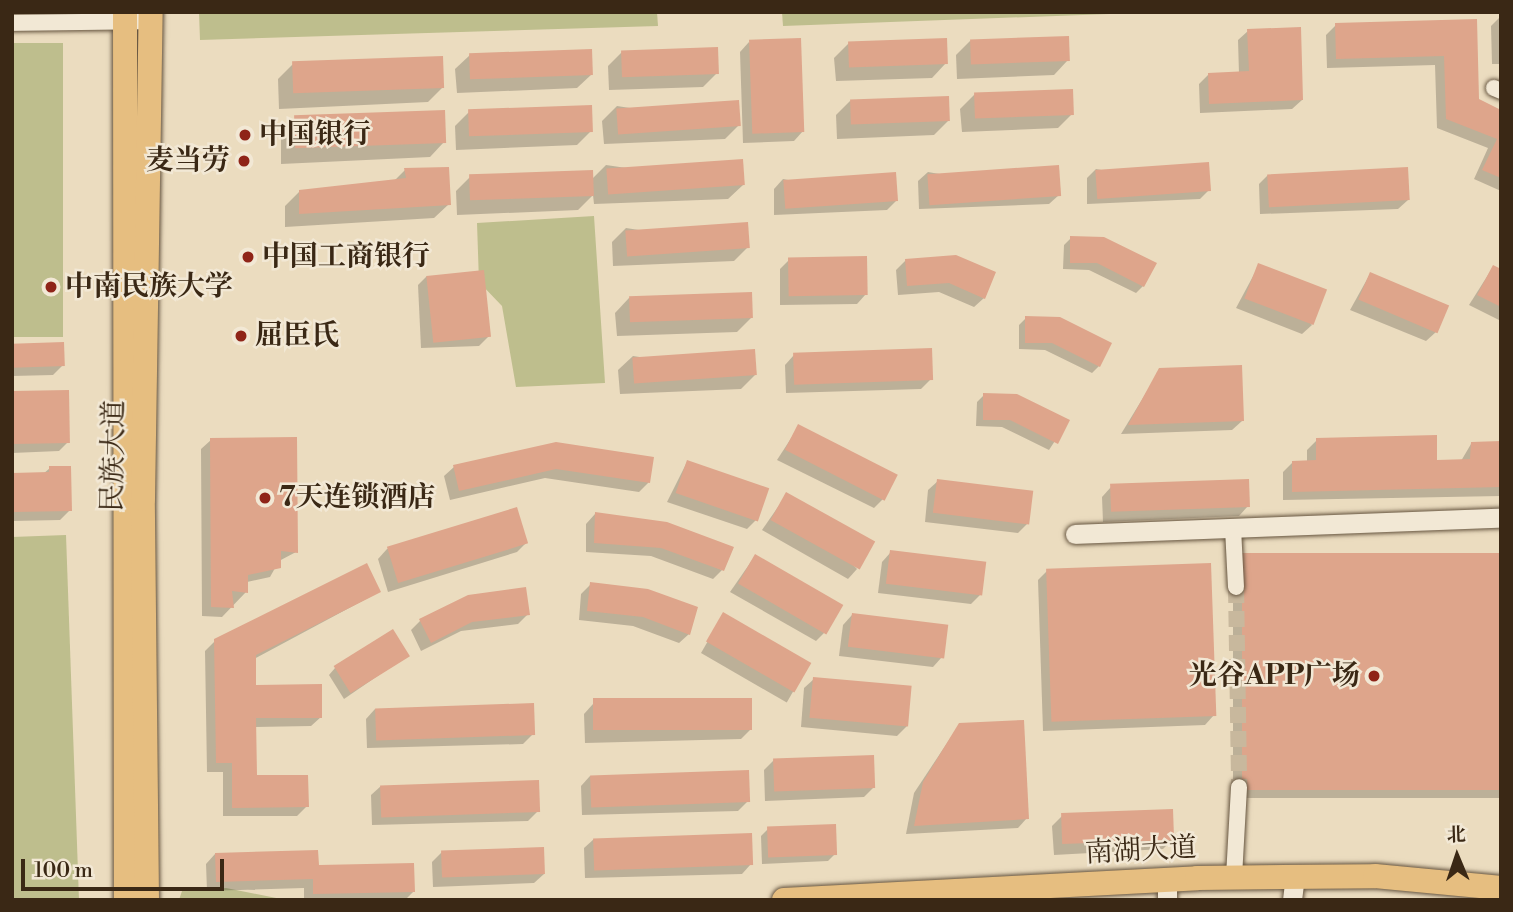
<!DOCTYPE html>
<html>
<head>
<meta charset="utf-8">
<style>
	body { margin:0 }
	#map { position:relative; width:1513px; height:912px; overflow:hidden; background:#ebdcbf; font-family:"Libre Bodoni","Noto Serif SC",serif }
	div>[style] { position:absolute }
	[style*='--x'] { left:calc(var(--x)*1px); top:calc(var(--y)*1px); width:calc(var(--w)*1px); rotate:calc(var(--a)*1deg) }
	.green>* { inset:0; background:#bebe8d; transform-origin:0 0 }
	.shadow>* { inset:0; background:#0003; transform-origin:0 0 }
	.building>* { inset:0; background:#dea58b; transform-origin:0 0 }
	.minor-tunnel>* { height:16px; margin-top:-8px; transform-origin:0; background:repeating-linear-gradient(90deg,#c8b89d 0 16px,transparent 0 24px) }
	.roads { filter:drop-shadow(0 0 2px #665540) drop-shadow(0 0 2px #665540) }
	.minor>* { height:16px; margin:-8px; padding:0 8px; transform-origin:8px; border-radius:8px; background:#f2e8d5 }
	.tertiary>* { height:19px; margin:-9.5px; padding:0 9.5px; transform-origin:9.5px; border-radius:9.5px; background:#f2e8d5 }
	.primary>* { height:24px; margin:-12px; padding:0 12px; transform-origin:12px; border-radius:12px; background:#e6be80 }
	.dots>* { width:19px; height:19px; translate:-50% -50%; box-sizing:border-box; border:4px solid #f2e8d5; border-radius:50% }
	span { translate:-50% -50%; white-space:nowrap; text-align:center; line-height:1.15; -webkit-text-stroke:5px #f2e8d5; paint-order:stroke }
	.poi-label { font-size:28px; color:#3a2815; font-weight:700 }
	.left { translate:0 -50%; text-align:left }
	.right { translate:-100% -50%; text-align:right }
	.street-label { font-size:28px; color:#3a2815 }
	.frame { position:absolute; inset:0; border:14px solid #3a2815; pointer-events:none }
	.north { position:absolute; left:1422px; top:821px; width:70px; height:70px; -webkit-text-stroke:5px #f2e8d5; paint-order:stroke; rotate:358deg; font-size:19px; font-weight:700; line-height:28px; text-align:center; color:#3a2815 }
	.north::after { content:''; display:block; margin:auto; width:24px; height:32px; background:#3a2815; clip-path:polygon(50% 0,100% 100%,50% 72%,0 100%) }
	.scale { position:absolute; left:21px; top:859px; width:203px; height:32px; box-sizing:border-box; border:4px solid #3a2815; border-top:0; padding-left:9px; font-size:21px; line-height:24px; white-space:nowrap; color:#3a2815; -webkit-text-stroke:5px #f2e8d5; paint-order:stroke }
</style>
</head>
<body>
<div id="map">
	<div class="green">
		<i style="clip-path:polygon(199px 12px,657px 12px,658px 26px,200px 40px)"></i>
		<i style="clip-path:polygon(782px 12px,1136px 12px,1136px 13px,783px 26px)"></i>
		<i style="left:12px;top:43px;width:51px;height:294px"></i>
		<i style="clip-path:polygon(594px 216px,605px 383px,516px 387px,502px 306px,479px 282px,477px 223px)"></i>
		<i style="clip-path:polygon(66px 535px,79px 900px,12px 900px,12px 537px)"></i>
		<i style="clip-path:polygon(226px 888px,286px 900px,179px 900px,182px 891px)"></i>
	</div>
	<div class="shadow">
		<i style="clip-path:polygon(1501px 16px,1501px 64px,1492px 64px,1491px 26px)"></i>
		<i style="clip-path:polygon(1475px 21px,1477px 100px,1501px 112px,1501px 191px,1474px 179px,1488px 148px,1437px 128px,1435px 65px,1327px 68px,1326px 35px,1336px 25px)"></i>
		<i style="clip-path:polygon(1248px 31px,1302px 100px,1292px 109px,1200px 113px,1199px 84px,1208px 75px,1239px 74px,1238px 40px)"></i>
		<i style="clip-path:polygon(970px 41px,1068px 60px,1054px 75px,957px 79px,956px 55px)"></i>
		<i style="clip-path:polygon(749px 42px,803px 131px,794px 141px,743px 143px,740px 52px)"></i>
		<i style="clip-path:polygon(849px 43px,946px 63px,932px 78px,836px 81px,834px 58px)"></i>
		<i style="clip-path:polygon(622px 52px,717px 73px,703px 87px,609px 90px,608px 66px)"></i>
		<i style="clip-path:polygon(470px 55px,592px 74px,577px 88px,457px 93px,455px 69px)"></i>
		<i style="clip-path:polygon(293px 64px,442px 88px,428px 102px,279px 109px,278px 79px)"></i>
		<i style="clip-path:polygon(975px 94px,1072px 114px,1058px 128px,962px 132px,960px 109px)"></i>
		<i style="clip-path:polygon(850px 101px,948px 121px,934px 135px,837px 139px,836px 115px)"></i>
		<i style="clip-path:polygon(617px 106px,739px 125px,725px 139px,604px 144px,602px 121px)"></i>
		<i style="clip-path:polygon(469px 112px,591px 131px,577px 145px,456px 150px,455px 126px)"></i>
		<i style="clip-path:polygon(295px 119px,444px 142px,430px 157px,281px 164px,281px 133px)"></i>
		<i style="clip-path:polygon(606px 165px,743px 185px,728px 199px,594px 204px,593px 195px,578px 210px,457px 215px,456px 191px,470px 177px,591px 180px)"></i>
		<i style="clip-path:polygon(1096px 169px,1209px 190px,1200px 199px,1087px 204px,1087px 178px)"></i>
		<i style="clip-path:polygon(405px 170px,449px 204px,434px 218px,285px 227px,285px 206px,299px 192px,394px 181px)"></i>
		<i style="clip-path:polygon(928px 172px,1059px 195px,1049px 204px,919px 209px,918px 181px)"></i>
		<i style="clip-path:polygon(1268px 175px,1408px 200px,1398px 209px,1260px 214px,1259px 184px)"></i>
		<i style="clip-path:polygon(783px 179px,896px 201px,887px 210px,774px 215px,774px 189px)"></i>
		<i style="clip-path:polygon(626px 228px,748px 247px,734px 261px,613px 266px,612px 242px)"></i>
		<i style="clip-path:polygon(1071px 238px,1143px 286px,1136px 293px,1089px 270px,1063px 269px,1064px 245px)"></i>
		<i style="clip-path:polygon(789px 260px,866px 294px,857px 304px,780px 305px,780px 269px)"></i>
		<i style="clip-path:polygon(906px 260px,984px 298px,974px 307px,939px 292px,898px 295px,896px 270px)"></i>
		<i style="clip-path:polygon(1259px 265px,1312px 325px,1302px 334px,1236px 308px)"></i>
		<i style="clip-path:polygon(1493px 267px,1501px 271px,1501px 321px,1469px 305px)"></i>
		<i style="clip-path:polygon(1370px 274px,1436px 332px,1426px 341px,1350px 310px)"></i>
		<i style="clip-path:polygon(427px 276px,489px 336px,479px 346px,421px 348px,418px 285px)"></i>
		<i style="clip-path:polygon(629px 298px,752px 317px,737px 332px,617px 336px,615px 313px)"></i>
		<i style="clip-path:polygon(1026px 318px,1099px 366px,1092px 373px,1045px 350px,1019px 349px,1019px 325px)"></i>
		<i style="clip-path:polygon(12px 345px,63px 365px,53px 375px,12px 376px)"></i>
		<i style="clip-path:polygon(794px 355px,931px 379px,921px 389px,786px 393px,785px 365px)"></i>
		<i style="clip-path:polygon(633px 356px,755px 375px,741px 389px,620px 394px,618px 370px)"></i>
		<i style="clip-path:polygon(1160px 370px,1242px 421px,1232px 430px,1121px 434px)"></i>
		<i style="clip-path:polygon(12px 394px,68px 442px,59px 451px,12px 453px)"></i>
		<i style="clip-path:polygon(984px 395px,1068px 421px,1049px 450px,1002px 427px,976px 426px,977px 402px)"></i>
		<i style="clip-path:polygon(799px 426px,884px 498px,874px 508px,777px 460px)"></i>
		<i style="clip-path:polygon(211px 440px,296px 552px,279px 561px,270px 577px,247px 582px,246px 592px,222px 617px,202px 616px,201px 449px)"></i>
		<i style="clip-path:polygon(1317px 440px,1436px 462px,1461px 461px,1471px 444px,1501px 443px,1501px 496px,1283px 500px,1283px 472px,1293px 462px,1307px 462px,1307px 450px)"></i>
		<i style="clip-path:polygon(556px 444px,649px 482px,639px 492px,545px 478px,450px 500px,444px 476px,454px 467px)"></i>
		<i style="clip-path:polygon(687px 462px,756px 520px,747px 529px,667px 502px)"></i>
		<i style="clip-path:polygon(50px 468px,70px 510px,60px 520px,12px 521px,12px 475px,43px 474px)"></i>
		<i style="clip-path:polygon(938px 481px,1028px 523px,1018px 533px,925px 522px,928px 490px)"></i>
		<i style="clip-path:polygon(1111px 487px,1248px 506px,1239px 516px,1103px 522px,1102px 497px)"></i>
		<i style="clip-path:polygon(787px 494px,857px 569px,848px 579px,762px 530px)"></i>
		<i style="clip-path:polygon(516px 509px,526px 543px,517px 552px,388px 592px,378px 559px,387px 549px)"></i>
		<i style="clip-path:polygon(595px 514px,722px 570px,713px 579px,651px 556px,586px 552px,586px 524px)"></i>
		<i style="clip-path:polygon(891px 552px,981px 594px,971px 604px,878px 593px,882px 562px)"></i>
		<i style="left:1501px;top:554px;width:244px;height:268px;rotate:90deg"></i>
		<i style="clip-path:polygon(755px 556px,825px 632px,816px 641px,730px 592px)"></i>
		<i style="clip-path:polygon(1047px 571px,1214px 715px,1205px 725px,1043px 731px,1038px 580px)"></i>
		<i style="clip-path:polygon(591px 584px,689px 634px,679px 643px,633px 626px,579px 620px,581px 594px)"></i>
		<i style="clip-path:polygon(379px 592px,254px 659px,255px 687px,321px 717px,311px 726px,255px 727px,255px 777px,307px 806px,297px 816px,223px 816px,223px 772px,207px 772px,205px 651px,215px 641px)"></i>
		<i style="clip-path:polygon(528px 614px,518px 624px,461px 631px,421px 651px,411px 630px,420px 621px)"></i>
		<i style="left:723px;top:615px;width:99px;height:44px;rotate:30deg"></i>
		<i style="clip-path:polygon(852px 615px,942px 657px,933px 667px,839px 656px,843px 625px)"></i>
		<i style="clip-path:polygon(408px 655px,344px 699px,329px 675px,335px 668px)"></i>
		<i style="clip-path:polygon(814px 679px,907px 726px,897px 736px,801px 727px,804px 688px)"></i>
		<i style="clip-path:polygon(593px 704px,751px 729px,741px 739px,585px 743px,584px 714px)"></i>
		<i style="clip-path:polygon(375px 709px,533px 734px,523px 744px,367px 748px,366px 719px)"></i>
		<i style="clip-path:polygon(959px 725px,1027px 818px,1018px 828px,906px 834px,914px 793px)"></i>
		<i style="clip-path:polygon(774px 760px,873px 788px,864px 797px,765px 801px,764px 770px)"></i>
		<i style="clip-path:polygon(590px 776px,748px 801px,738px 811px,582px 815px,581px 786px)"></i>
		<i style="clip-path:polygon(381px 786px,538px 811px,528px 821px,372px 825px,371px 795px)"></i>
		<i style="clip-path:polygon(1062px 816px,1172px 840px,1163px 849px,1054px 855px,1052px 826px)"></i>
		<i style="clip-path:polygon(768px 829px,835px 854px,828px 861px,762px 864px,761px 836px)"></i>
		<i style="clip-path:polygon(594px 839px,751px 864px,742px 874px,585px 878px,584px 848px)"></i>
		<i style="clip-path:polygon(442px 852px,544px 874px,534px 883px,433px 887px,432px 862px)"></i>
		<i style="clip-path:polygon(215px 854px,414px 891px,405px 900px,304px 900px,304px 888px,207px 891px,206px 864px)"></i>
	</div>
	<div class="building">
		<i style="clip-path:polygon(1477px 19px,1479px 99px,1501px 110px,1501px 178px,1482px 170px,1497px 139px,1446px 119px,1444px 56px,1336px 59px,1335px 23px)"></i>
		<i style="clip-path:polygon(1301px 27px,1303px 100px,1209px 104px,1208px 73px,1249px 71px,1247px 29px)"></i>
		<i style="left:1069px;top:36px;width:25px;height:99px;rotate:88deg"></i>
		<i style="left:801px;top:38px;width:94px;height:52px;rotate:88deg"></i>
		<i style="left:947px;top:38px;width:26px;height:99px;rotate:88deg"></i>
		<i style="left:718px;top:47px;width:27px;height:97px;rotate:88deg"></i>
		<i style="left:592px;top:49px;width:26px;height:123px;rotate:88deg"></i>
		<i style="left:443px;top:56px;width:32px;height:151px;rotate:88deg"></i>
		<i style="left:1073px;top:89px;width:26px;height:99px;rotate:88deg"></i>
		<i style="left:949px;top:96px;width:25px;height:99px;rotate:88deg"></i>
		<i style="left:739px;top:100px;width:26px;height:123px;rotate:86deg"></i>
		<i style="left:592px;top:105px;width:27px;height:124px;rotate:88deg"></i>
		<i style="left:445px;top:110px;width:33px;height:151px;rotate:88deg"></i>
		<i style="left:743px;top:159px;width:26px;height:137px;rotate:86deg"></i>
		<i style="left:1209px;top:162px;width:29px;height:114px;rotate:86deg"></i>
		<i style="left:1059px;top:165px;width:31px;height:132px;rotate:86deg"></i>
		<i style="clip-path:polygon(449px 167px,451px 205px,299px 214px,299px 190px,406px 178px,404px 168px)"></i>
		<i style="left:1408px;top:167px;width:33px;height:141px;rotate:87deg"></i>
		<i style="left:593px;top:170px;width:26px;height:124px;rotate:88deg"></i>
		<i style="left:896px;top:172px;width:29px;height:113px;rotate:86deg"></i>
		<i style="left:748px;top:222px;width:26px;height:123px;rotate:86deg"></i>
		<i style="clip-path:polygon(1070px 236px,1104px 237px,1157px 263px,1144px 287px,1097px 263px,1070px 263px)"></i>
		<i style="clip-path:polygon(956px 255px,996px 272px,985px 299px,949px 283px,907px 286px,905px 259px)"></i>
		<i style="left:867px;top:256px;width:39px;height:79px;rotate:89deg"></i>
		<i style="left:1258px;top:263px;width:74px;height:38px;rotate:21deg"></i>
		<i style="clip-path:polygon(1493px 265px,1501px 269px,1501px 307px,1477px 295px)"></i>
		<i style="left:484px;top:270px;width:67px;height:58px;rotate:84deg"></i>
		<i style="left:1370px;top:272px;width:86px;height:30px;rotate:23deg"></i>
		<i style="left:752px;top:292px;width:26px;height:123px;rotate:88deg"></i>
		<i style="clip-path:polygon(1025px 316px,1060px 317px,1112px 343px,1100px 367px,1052px 343px,1025px 343px)"></i>
		<i style="left:64px;top:342px;width:24px;height:52px;rotate:88deg"></i>
		<i style="left:932px;top:348px;width:32px;height:139px;rotate:88deg"></i>
		<i style="left:755px;top:349px;width:26px;height:123px;rotate:86deg"></i>
		<i style="clip-path:polygon(1242px 365px,1244px 421px,1128px 425px,1159px 368px)"></i>
		<i style="left:69px;top:390px;width:53px;height:57px;rotate:89deg"></i>
		<i style="clip-path:polygon(983px 393px,1017px 394px,1070px 420px,1058px 444px,1010px 420px,983px 420px)"></i>
		<i style="left:798px;top:424px;width:112px;height:29px;rotate:27deg"></i>
		<i style="clip-path:polygon(1437px 435px,1437px 460px,1470px 459px,1471px 442px,1501px 441px,1501px 487px,1292px 492px,1292px 461px,1316px 460px,1316px 438px)"></i>
		<i style="clip-path:polygon(297px 437px,298px 553px,281px 551px,281px 568px,248px 575px,248px 593px,232px 591px,234px 608px,211px 607px,210px 438px)"></i>
		<i style="clip-path:polygon(556px 442px,654px 457px,650px 483px,556px 469px,459px 491px,453px 465px)"></i>
		<i style="left:687px;top:460px;width:87px;height:35px;rotate:19deg"></i>
		<i style="clip-path:polygon(49px 466px,71px 466px,72px 511px,12px 512px,12px 473px,49px 472px)"></i>
		<i style="left:937px;top:479px;width:97px;height:34px;rotate:7deg"></i>
		<i style="left:1249px;top:479px;width:28px;height:139px;rotate:88deg"></i>
		<i style="left:786px;top:492px;width:102px;height:32px;rotate:29deg"></i>
		<i style="left:517px;top:507px;width:38px;height:136px;rotate:73deg"></i>
		<i style="clip-path:polygon(595px 512px,667px 522px,734px 547px,724px 571px,661px 548px,594px 543px)"></i>
		<i style="left:890px;top:550px;width:97px;height:34px;rotate:7deg"></i>
		<i style="left:1501px;top:553px;width:237px;height:259px;rotate:90deg"></i>
		<i style="left:755px;top:554px;width:102px;height:34px;rotate:30deg"></i>
		<i style="clip-path:polygon(367px 563px,381px 592px,256px 655px,256px 685px,322px 684px,322px 718px,256px 718px,257px 775px,308px 775px,309px 807px,232px 808px,232px 763px,216px 763px,214px 639px)"></i>
		<i style="left:1211px;top:563px;width:153px;height:165px;rotate:88deg"></i>
		<i style="clip-path:polygon(590px 582px,648px 589px,698px 607px,690px 635px,643px 617px,587px 611px)"></i>
		<i style="clip-path:polygon(526px 587px,530px 615px,472px 622px,431px 643px,419px 619px,468px 595px)"></i>
		<i style="left:723px;top:612px;width:102px;height:34px;rotate:30deg"></i>
		<i style="left:852px;top:613px;width:97px;height:34px;rotate:7deg"></i>
		<i style="left:393px;top:629px;width:32px;height:70px;rotate:58deg"></i>
		<i style="left:813px;top:677px;width:99px;height:41px;rotate:5deg"></i>
		<i style="left:752px;top:698px;width:32px;height:159px;rotate:90deg"></i>
		<i style="left:534px;top:703px;width:32px;height:159px;rotate:88deg"></i>
		<i style="clip-path:polygon(1024px 720px,1029px 819px,914px 826px,923px 782px,959px 723px)"></i>
		<i style="left:874px;top:755px;width:33px;height:101px;rotate:88deg"></i>
		<i style="left:749px;top:770px;width:32px;height:159px;rotate:88deg"></i>
		<i style="left:539px;top:780px;width:32px;height:159px;rotate:88deg"></i>
		<i style="left:1173px;top:809px;width:31px;height:112px;rotate:88deg"></i>
		<i style="left:836px;top:824px;width:31px;height:69px;rotate:88deg"></i>
		<i style="left:752px;top:833px;width:32px;height:159px;rotate:88deg"></i>
		<i style="left:544px;top:847px;width:27px;height:103px;rotate:88deg"></i>
		<i style="clip-path:polygon(318px 850px,319px 865px,414px 863px,415px 892px,313px 894px,313px 879px,216px 882px,215px 853px)"></i>
	</div>
	<div class="minor-tunnel">
		<i style="--x:1236;--y:587;--w:200;--a:89.1"></i>
	</div>
	<div class="roads">
		<div class="minor">
			<i style="--x:12;--y:23;--w:139;--a:-0.8"></i>
			<i style="--x:1494;--y:88;--w:8;--a:23"></i>
			<i style="--x:1233;--y:528;--w:59;--a:87.1"></i>
			<i style="--x:1234;--y:877;--w:90;--a:-86.8"></i>
		</div>
		<div class="tertiary">
			<i style="--x:1075;--y:534;--w:426;--a:-2.2"></i>
			<i style="--x:1167;--y:900;--w:20;--a:-90"></i>
			<i style="--x:1292;--y:900;--w:23;--a:-83"></i>
		</div>
		<div class="primary">
			<i style="--x:125;--y:12;--w:888;--a:89.94"></i>
			<i style="--x:147;--y:900;--w:401;--a:-90.6"></i>
			<i style="--x:143;--y:499;--w:487;--a:-89.1"></i>
			<i style="--x:784;--y:900;--w:414;--a:-3"></i>
			<i style="--x:1197;--y:878;--w:178;--a:-0.6"></i>
			<i style="--x:1375;--y:876;--w:127;--a:5.4"></i>
		</div>
	</div>
	<div class="dots">
		<i style="left:245px;top:135px;background:#8f2418"></i>
		<i style="left:244px;top:161px;background:#8f2418"></i>
		<i style="left:248px;top:257px;background:#8f2418"></i>
		<i style="left:51px;top:287px;background:#8f2418"></i>
		<i style="left:241px;top:336px;background:#8f2418"></i>
		<i style="left:265px;top:498px;background:#8f2418"></i>
		<i style="left:1374px;top:676px;background:#8f2418"></i>
	</div>
	<div class="poi-label">
		<span class="left" style="left:259px;top:135px">中国银行</span>
		<span class="right" style="left:230px;top:161px">麦当劳</span>
		<span class="left" style="left:262px;top:257px">中国工商银行</span>
		<span class="left" style="left:65px;top:287px">中南民族大学</span>
		<span class="left" style="left:255px;top:336px">屈臣氏</span>
		<span class="left" style="left:279px;top:498px">7天连锁酒店</span>
		<span class="right" style="left:1360px;top:676px">光谷APP广场</span>
	</div>
	<div class="street-label">
		<span style="left:114px;top:456px;rotate:-89deg">民族大道</span>
		<span style="left:1141px;top:851px;rotate:-3deg">南湖大道</span>
	</div>
	<div class="frame"></div>
	<div class="north">北</div>
	<div class="scale">100 m</div>
</div>
</body>
</html>
